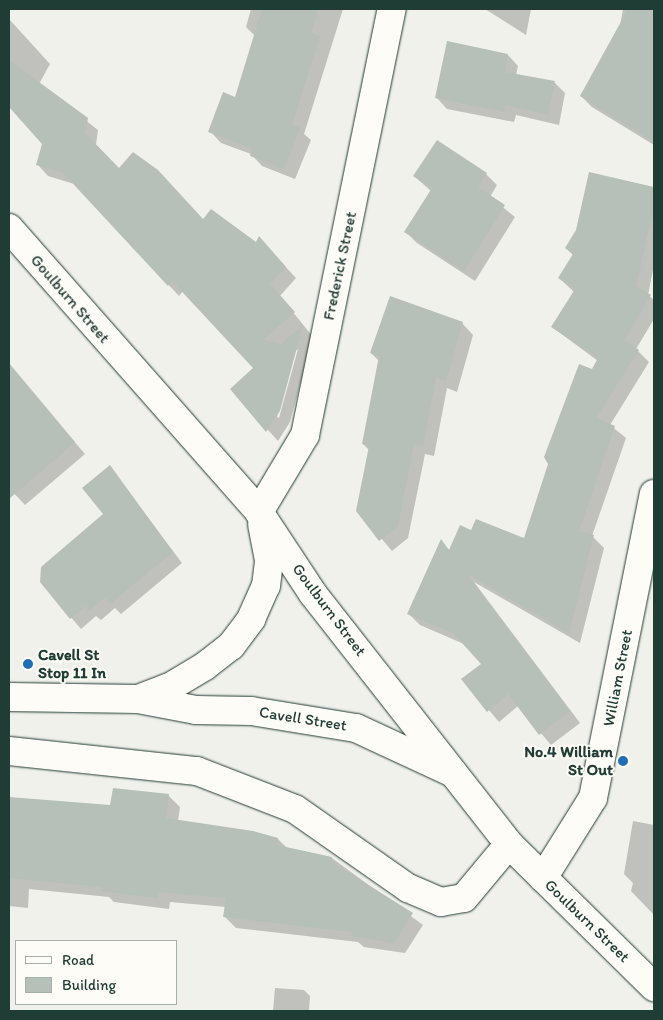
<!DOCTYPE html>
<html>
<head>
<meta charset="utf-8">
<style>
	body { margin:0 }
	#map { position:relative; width:663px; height:1020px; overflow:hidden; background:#f0f1eb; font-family:Itim,sans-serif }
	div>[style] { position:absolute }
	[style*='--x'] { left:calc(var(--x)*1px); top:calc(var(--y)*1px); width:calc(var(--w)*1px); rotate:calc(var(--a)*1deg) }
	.shadow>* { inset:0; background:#0003 }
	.building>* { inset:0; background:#b6bfb8 }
	.roads { filter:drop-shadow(0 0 1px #1f3d34) drop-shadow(0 0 1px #1f3d34) }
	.minor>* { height:28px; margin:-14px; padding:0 14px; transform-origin:14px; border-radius:14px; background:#fdfcf7 }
	.dots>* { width:14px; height:14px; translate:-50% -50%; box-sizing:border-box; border:2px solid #fdfcf7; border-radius:50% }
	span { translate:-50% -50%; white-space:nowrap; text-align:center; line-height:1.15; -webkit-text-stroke:4px #fdfcf7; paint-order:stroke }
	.street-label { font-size:16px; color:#1f3d34 }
	.poi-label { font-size:16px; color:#1f3d34; font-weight:700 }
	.left { translate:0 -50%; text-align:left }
	.right { translate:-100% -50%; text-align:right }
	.frame { position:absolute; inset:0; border:10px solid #1f3d34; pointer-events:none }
	.legend { position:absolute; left:15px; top:940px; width:162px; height:65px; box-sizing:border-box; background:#fdfcf7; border:1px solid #a4b0a9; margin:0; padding:6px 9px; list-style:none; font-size:15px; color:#1f3d34 }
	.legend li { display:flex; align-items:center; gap:10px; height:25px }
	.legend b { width:25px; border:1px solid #a4b0a9 }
</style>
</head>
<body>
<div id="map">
	<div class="shadow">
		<i style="clip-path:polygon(251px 9px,343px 9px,304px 134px,311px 140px,295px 179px,262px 166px,251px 154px,221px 143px,210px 131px,236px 99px,255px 36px,246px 27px)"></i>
		<i style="clip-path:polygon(485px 9px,531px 9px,526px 35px)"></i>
		<i style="clip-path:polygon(623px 9px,654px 9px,654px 145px,592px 107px,581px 96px,620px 26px)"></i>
		<i style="clip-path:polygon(evenodd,9px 19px,50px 64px,39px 84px,98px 130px,96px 145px,119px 169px,204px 220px,269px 249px,296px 278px,280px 296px,313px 337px,290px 422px,278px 441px,231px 389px,255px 368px,183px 291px,179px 296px,74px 184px,48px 176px,38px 165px,43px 143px,9px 105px,9px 19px,298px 349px,279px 418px,277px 417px,294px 352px,298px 349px)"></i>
		<i style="clip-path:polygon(508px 55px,518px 66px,516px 75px,555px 83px,565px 93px,559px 125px,516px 115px,514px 122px,447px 109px,437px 98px)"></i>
		<i style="clip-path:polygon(486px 174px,497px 185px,490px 197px,515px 217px,475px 281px,417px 243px,406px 232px,431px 191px,414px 176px)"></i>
		<i style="clip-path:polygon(590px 174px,654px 188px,654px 265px,648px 295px,654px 300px,654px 319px,636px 349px,649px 362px,610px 425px,626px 438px,592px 536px,604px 548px,580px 643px,474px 582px,580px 723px,551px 745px,518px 706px,499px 722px,463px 679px,483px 664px,464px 644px,420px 625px,409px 614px,441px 541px,450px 551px,472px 532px,525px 540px,598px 361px,552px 327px,574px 292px,559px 278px,573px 255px,566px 248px,577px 230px)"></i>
		<i style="clip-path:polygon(462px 323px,473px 335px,457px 392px,447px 388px,434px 456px,425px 454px,408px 538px,392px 551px,358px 511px,369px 450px,363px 444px,379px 361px,371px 353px)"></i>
		<i style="clip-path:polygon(9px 366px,85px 454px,25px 505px,9px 488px)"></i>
		<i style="clip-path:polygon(110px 467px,182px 563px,121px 614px,115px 608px,101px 620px,96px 616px,81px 629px,42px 583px,105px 514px)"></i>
		<i style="clip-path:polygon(168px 795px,180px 807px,178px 821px,278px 839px,288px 849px,332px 858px,423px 925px,405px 953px,364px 947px,358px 942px,236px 928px,225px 917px,226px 907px,170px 902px,169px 909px,114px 902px,109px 897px,29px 889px,28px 908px,9px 906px,9px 798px,111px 807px)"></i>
		<i style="clip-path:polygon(633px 821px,654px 825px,654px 915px,631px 891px,633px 883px,624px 874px)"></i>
		<i style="clip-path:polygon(275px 988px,304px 990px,310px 996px,309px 1011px,273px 1011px)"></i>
	</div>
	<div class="building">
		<i style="clip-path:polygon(262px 9px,318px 9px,311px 33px,320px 36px,292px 125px,300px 128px,284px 169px,250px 156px,252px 148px,208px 132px,223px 92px,235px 97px)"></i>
		<i style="clip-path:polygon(628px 9px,654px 9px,654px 142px,580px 96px)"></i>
		<i style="clip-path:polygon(447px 41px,508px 54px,505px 72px,555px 81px,548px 115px,505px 105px,504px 112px,435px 98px)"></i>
		<i style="clip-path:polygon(9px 60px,88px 118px,85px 133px,119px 168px,133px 152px,158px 170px,203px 219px,211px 209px,256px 242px,259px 236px,286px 267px,270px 284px,295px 312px,263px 340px,281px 344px,303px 325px,280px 411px,266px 432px,230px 389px,253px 368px,172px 281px,168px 286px,63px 173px,36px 165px,42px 144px,9px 107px)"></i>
		<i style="clip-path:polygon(437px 140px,487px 173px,478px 187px,505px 205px,464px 271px,404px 232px,432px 188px,413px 176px)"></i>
		<i style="clip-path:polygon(589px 172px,654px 187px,654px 206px,636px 286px,651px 295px,624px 340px,639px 350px,596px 418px,615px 426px,579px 531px,594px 535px,569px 633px,467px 574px,570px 711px,539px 735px,508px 694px,487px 712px,461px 679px,481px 664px,453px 633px,407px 614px,441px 539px,449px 550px,460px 525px,471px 530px,476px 519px,524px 538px,548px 464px,544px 457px,579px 364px,592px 369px,598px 358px,551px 327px,575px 289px,558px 278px,573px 254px,565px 248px,576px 230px)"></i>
		<i style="clip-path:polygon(390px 296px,463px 322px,446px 381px,436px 378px,423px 446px,414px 444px,398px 526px,379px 541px,356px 511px,369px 446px,362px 444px,379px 356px,370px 353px)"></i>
		<i style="clip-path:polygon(9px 363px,75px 442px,9px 499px)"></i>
		<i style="clip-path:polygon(110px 465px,173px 552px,110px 604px,105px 598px,89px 611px,86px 606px,70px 619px,40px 582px,41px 567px,103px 514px,82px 488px)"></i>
		<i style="clip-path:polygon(113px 788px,169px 794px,166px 818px,253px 831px,278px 838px,277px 845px,332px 857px,332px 862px,413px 913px,394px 943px,351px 936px,353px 932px,223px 917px,226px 898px,159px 892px,158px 898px,101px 891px,102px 887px,9px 878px,9px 797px,110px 805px)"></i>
	</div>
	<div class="roads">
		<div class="minor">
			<i style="--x:9;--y:228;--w:378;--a:48.6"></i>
			<i style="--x:259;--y:512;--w:98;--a:56.6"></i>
			<i style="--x:313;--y:594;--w:318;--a:51.9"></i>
			<i style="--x:509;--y:844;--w:204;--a:44.6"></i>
			<i style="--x:259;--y:512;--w:90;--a:-59.1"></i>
			<i style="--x:305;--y:435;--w:435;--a:-78.5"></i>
			<i style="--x:9;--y:697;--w:129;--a:0.9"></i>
			<i style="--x:138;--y:699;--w:34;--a:-21"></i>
			<i style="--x:170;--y:687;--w:41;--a:-31"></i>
			<i style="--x:205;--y:666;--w:33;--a:-38"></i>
			<i style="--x:231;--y:646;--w:34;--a:-53"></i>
			<i style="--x:251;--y:619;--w:36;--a:-66"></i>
			<i style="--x:266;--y:586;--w:26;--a:-83"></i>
			<i style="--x:269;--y:560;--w:36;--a:-101"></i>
			<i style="--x:138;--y:699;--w:59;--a:10.7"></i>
			<i style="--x:196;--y:710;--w:55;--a:1"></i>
			<i style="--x:251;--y:711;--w:106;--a:9.2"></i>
			<i style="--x:356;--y:728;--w:107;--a:24.9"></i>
			<i style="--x:9;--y:751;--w:189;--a:6.1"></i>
			<i style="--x:197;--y:771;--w:105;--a:21.2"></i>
			<i style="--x:295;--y:809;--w:138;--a:35"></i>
			<i style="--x:408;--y:888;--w:36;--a:23"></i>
			<i style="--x:441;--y:902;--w:23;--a:-10"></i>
			<i style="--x:464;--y:898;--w:70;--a:-50.2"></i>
			<i style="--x:543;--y:878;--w:94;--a:-58"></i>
			<i style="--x:593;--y:798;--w:310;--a:-78.7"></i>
		</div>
	</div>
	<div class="dots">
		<i style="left:28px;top:664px;background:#1f6fb2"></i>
		<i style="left:623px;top:761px;background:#1f6fb2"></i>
	</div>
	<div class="street-label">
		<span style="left:340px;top:266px;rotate:-78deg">Frederick Street</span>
		<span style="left:70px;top:299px;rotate:49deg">Goulburn Street</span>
		<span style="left:329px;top:610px;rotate:53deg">Goulburn Street</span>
		<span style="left:618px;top:678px;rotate:-79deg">William Street</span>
		<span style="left:303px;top:719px;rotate:9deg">Cavell Street</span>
		<span style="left:587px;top:921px;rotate:44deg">Goulburn Street</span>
	</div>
	<div class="poi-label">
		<span class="left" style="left:38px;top:664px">Cavell St<br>Stop 11 In</span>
		<span class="right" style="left:613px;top:761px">No.4 William<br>St Out</span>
	</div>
	<div class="frame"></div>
	<ul class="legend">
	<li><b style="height:6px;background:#fdfcf7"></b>Road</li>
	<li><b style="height:14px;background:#b6bfb8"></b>Building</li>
	</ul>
</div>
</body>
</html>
